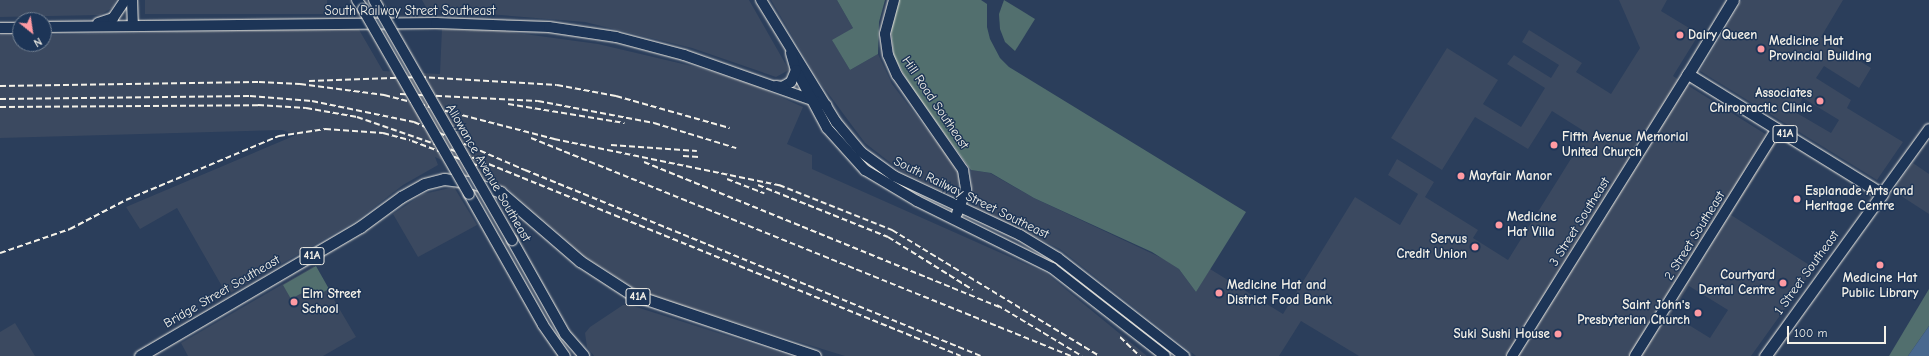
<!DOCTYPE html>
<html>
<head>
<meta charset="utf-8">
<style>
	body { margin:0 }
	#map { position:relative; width:1929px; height:356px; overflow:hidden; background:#2b3e5b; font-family:"Comic Neue",sans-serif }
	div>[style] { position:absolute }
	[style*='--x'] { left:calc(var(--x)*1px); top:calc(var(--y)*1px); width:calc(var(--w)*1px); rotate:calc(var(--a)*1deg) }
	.built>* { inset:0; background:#3b4960; transform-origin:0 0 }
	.green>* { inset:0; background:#526f6e }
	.water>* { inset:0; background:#49698f }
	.roads { filter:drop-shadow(0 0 1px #f4f1e8) drop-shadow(0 0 1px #f4f1e8) }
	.secondary>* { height:10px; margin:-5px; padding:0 5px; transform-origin:5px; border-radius:5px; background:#1d3557 }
	.primary>* { height:11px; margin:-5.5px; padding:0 5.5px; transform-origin:5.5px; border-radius:5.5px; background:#1d3557 }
	.rail>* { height:2px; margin-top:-1px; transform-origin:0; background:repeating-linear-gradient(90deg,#f4f1e8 0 6px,transparent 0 9px) }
	.bridges { filter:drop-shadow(0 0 1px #f4f1e8) drop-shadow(0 0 1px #f4f1e8) }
	.secondary-bridge>* { height:10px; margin:-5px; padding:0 5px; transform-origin:5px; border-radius:5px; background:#1d3557 }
	.dots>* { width:11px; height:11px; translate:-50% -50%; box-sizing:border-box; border:2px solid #1d3557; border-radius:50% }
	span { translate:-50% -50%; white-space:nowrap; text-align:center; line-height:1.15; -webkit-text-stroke:3px #1d3557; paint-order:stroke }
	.shield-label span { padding:1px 3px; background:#1d3557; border:1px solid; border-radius:3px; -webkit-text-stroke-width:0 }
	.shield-label { font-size:12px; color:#f4f1e8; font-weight:700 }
	.street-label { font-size:13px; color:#f4f1e8 }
	.poi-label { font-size:13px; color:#f4f1e8; font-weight:700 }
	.left { translate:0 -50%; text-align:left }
	.right { translate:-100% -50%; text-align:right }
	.north { position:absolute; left:12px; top:12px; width:40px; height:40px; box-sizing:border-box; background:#1d3557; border:1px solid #738091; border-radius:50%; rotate:150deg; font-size:11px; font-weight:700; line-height:16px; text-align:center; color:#f4f1e8 }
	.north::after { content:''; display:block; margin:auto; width:14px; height:18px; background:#ff9aa2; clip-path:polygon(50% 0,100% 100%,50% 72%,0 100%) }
	.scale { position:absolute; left:1787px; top:326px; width:99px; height:18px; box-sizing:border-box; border:2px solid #f4f1e8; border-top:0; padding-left:5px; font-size:12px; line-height:14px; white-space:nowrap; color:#f4f1e8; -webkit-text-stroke:3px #1d3557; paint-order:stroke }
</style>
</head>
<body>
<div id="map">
	<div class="built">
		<i style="clip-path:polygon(0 0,116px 0,112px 8px,100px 15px,0 17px)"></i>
		<i style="left:145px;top:0;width:182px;height:14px"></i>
		<i style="clip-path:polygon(422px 0,749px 0,789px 70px,776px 77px,692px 48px,585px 22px,427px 9px)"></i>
		<i style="clip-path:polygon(771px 0,837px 0,853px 28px,833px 41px,850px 70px,878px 54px,892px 84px,955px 166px,959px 180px,956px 191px,946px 194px,901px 171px,865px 143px,819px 81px)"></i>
		<i style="clip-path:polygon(evenodd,1619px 0,1667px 0,1661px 11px,1699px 34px,1673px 76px,1778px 142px,1731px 215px,1814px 268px,1751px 356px,1359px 356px,1301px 321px,1279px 356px,1196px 356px,1060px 249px,976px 208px,973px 201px,971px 170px,990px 173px,1034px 198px,1166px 260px,1179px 269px,1196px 292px,1210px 269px,1283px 314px,1355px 197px,1400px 225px,1418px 194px,1388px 175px,1397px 159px,1434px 182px,1425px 197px,1478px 230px,1473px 238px,1508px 260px,1587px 133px,1552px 111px,1528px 149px,1475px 117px,1442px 170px,1391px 138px,1447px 48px,1498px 80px,1483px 104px,1521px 127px,1545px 88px,1507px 64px,1514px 55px,1551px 78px,1559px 65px,1522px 42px,1529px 30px,1582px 63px,1576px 72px,1611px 94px,1640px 48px,1619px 0,1689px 286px,1728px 310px,1710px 338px,1671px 314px,1689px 286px)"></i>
		<i style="clip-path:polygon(evenodd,1742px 0,1843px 0,1821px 37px,1871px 68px,1859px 88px,1824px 66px,1816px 78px,1851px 100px,1847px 108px,1903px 142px,1877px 180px,1700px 71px,1742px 0,1803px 98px,1839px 120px,1831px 133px,1795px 112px,1803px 98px)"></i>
		<i style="clip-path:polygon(358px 28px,383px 71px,440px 74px,442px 28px,503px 31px,598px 44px,700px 68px,756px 86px,803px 107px,787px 144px,812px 155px,812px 169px,1046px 273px,1147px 356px,845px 356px,663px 300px,634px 288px,584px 256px,508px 189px,435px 157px,438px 165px,403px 185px,356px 221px,227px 295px,177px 208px,140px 229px,126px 207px,296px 135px,282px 130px,0 138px,0 35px,20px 35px,20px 44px,44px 44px,44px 35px)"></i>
		<i style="clip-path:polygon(1913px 163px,1929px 174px,1929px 214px,1895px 192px,1894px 188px)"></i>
		<i style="clip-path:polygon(454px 187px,477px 225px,418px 257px,393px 214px,423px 194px)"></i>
		<i style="clip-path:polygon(314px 266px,356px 337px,323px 356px,188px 356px,181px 343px)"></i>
		<i style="clip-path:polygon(623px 305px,630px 305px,791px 356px,594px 356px,587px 347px,585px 333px,590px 327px)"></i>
		<i style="clip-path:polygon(15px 323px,35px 356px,0 356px,0 332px)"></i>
	</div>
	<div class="green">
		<i style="clip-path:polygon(837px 0,885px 0,879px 22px,878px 54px,850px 70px,832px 40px,853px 28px)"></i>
		<i style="clip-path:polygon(899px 0,981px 0,987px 4px,987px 27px,990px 39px,1000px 58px,1009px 67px,1246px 212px,1196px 292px,1179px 269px,1152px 252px,1034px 198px,991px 173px,971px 170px,911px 87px,894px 57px,891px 29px)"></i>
		<i style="clip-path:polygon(1004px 0,1035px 19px,1015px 51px,1005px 42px,1000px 29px,999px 14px)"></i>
		<i style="clip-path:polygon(316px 266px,329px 289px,316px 296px,311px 288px,291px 299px,283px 285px)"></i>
		<i style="clip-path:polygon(1929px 289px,1929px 326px,1908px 356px,1889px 356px)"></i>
	</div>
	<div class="water">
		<i style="clip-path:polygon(1929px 326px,1929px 356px,1908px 356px)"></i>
	</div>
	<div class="roads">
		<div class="secondary">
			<i style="--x:132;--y:0;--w:26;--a:88"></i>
			<i style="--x:357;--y:0;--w:11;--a:56"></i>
			<i style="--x:761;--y:0;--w:143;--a:58.4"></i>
			<i style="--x:836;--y:122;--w:39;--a:50"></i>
			<i style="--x:861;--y:152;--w:41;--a:36"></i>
			<i style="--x:894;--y:176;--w:139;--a:25.1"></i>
			<i style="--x:1020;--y:235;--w:44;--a:31.2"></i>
			<i style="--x:1058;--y:258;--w:160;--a:37.9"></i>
			<i style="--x:894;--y:0;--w:35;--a:105"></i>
			<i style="--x:885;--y:34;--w:21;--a:82"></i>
			<i style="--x:888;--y:55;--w:22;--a:66"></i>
			<i style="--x:897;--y:75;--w:116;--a:55.2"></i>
			<i style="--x:963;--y:170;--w:20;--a:81"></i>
			<i style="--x:966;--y:190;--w:25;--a:111"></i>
			<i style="--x:98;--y:23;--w:16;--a:-18"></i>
			<i style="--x:113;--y:18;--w:22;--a:-56"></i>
			<i style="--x:44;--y:27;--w:392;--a:-0.6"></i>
			<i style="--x:436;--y:23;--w:113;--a:2"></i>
			<i style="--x:549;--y:27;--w:68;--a:8.5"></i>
			<i style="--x:616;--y:37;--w:70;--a:14.8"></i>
			<i style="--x:684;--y:55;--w:151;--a:19.4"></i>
			<i style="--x:0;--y:28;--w:20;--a:0"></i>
			<i style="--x:791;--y:53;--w:18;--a:74"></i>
			<i style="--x:796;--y:70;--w:66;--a:61.9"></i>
			<i style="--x:827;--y:128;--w:57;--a:47.9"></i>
			<i style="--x:865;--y:170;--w:61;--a:30.8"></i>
			<i style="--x:917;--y:201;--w:151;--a:26.4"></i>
			<i style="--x:1052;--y:268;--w:143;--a:37.9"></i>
			<i style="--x:776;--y:86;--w:6;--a:9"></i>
			<i style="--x:782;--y:87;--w:10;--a:-29"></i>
			<i style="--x:791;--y:82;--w:13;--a:-67"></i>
			<i style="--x:469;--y:194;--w:150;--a:60.5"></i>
			<i style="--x:543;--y:325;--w:38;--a:55"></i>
			<i style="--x:1882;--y:194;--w:80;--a:-54.1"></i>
			<i style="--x:512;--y:240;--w:108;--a:60.6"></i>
			<i style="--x:565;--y:334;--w:29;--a:49"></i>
			<i style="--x:1512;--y:356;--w:332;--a:-58"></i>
			<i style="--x:1635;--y:356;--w:268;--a:-58"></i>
		</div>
		<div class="primary">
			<i style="--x:1733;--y:0;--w:87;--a:121.3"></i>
			<i style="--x:1688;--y:74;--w:228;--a:31.7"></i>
			<i style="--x:1882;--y:194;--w:200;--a:125.8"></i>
			<i style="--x:140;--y:356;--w:255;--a:-30.4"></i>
			<i style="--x:360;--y:227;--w:51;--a:-36.2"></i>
			<i style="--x:401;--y:197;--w:26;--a:-29"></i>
			<i style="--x:424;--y:184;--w:21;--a:-14"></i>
			<i style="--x:444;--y:179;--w:26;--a:7"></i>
			<i style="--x:470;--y:182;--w:32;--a:18"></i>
			<i style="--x:500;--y:192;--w:106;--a:40.8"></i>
			<i style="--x:580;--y:261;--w:61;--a:32.9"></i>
			<i style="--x:631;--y:294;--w:194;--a:18.6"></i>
		</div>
	</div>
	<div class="rail">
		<i style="--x:309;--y:81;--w:111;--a:-2.1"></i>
		<i style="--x:420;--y:77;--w:137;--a:3.3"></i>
		<i style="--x:557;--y:85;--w:60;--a:10.6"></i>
		<i style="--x:616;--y:96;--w:118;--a:15.7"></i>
		<i style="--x:0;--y:86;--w:259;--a:-0.9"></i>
		<i style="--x:259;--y:82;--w:41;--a:2.8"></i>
		<i style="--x:300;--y:84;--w:85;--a:7.5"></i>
		<i style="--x:384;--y:95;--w:176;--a:14.5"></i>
		<i style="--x:554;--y:139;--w:230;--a:11.6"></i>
		<i style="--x:779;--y:185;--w:122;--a:21.7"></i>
		<i style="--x:892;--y:230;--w:242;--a:31.3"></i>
		<i style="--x:400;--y:94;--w:138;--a:2.9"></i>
		<i style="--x:538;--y:101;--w:118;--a:10.7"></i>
		<i style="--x:654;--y:123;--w:86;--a:17"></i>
		<i style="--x:0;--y:99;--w:250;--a:-0.7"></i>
		<i style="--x:250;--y:96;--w:62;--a:4.6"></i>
		<i style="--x:312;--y:101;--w:104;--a:11.6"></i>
		<i style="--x:414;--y:122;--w:121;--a:23.4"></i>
		<i style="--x:525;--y:170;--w:492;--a:22.2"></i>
		<i style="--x:508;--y:104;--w:118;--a:9.3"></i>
		<i style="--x:0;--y:107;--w:258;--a:-0.4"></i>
		<i style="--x:258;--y:105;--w:48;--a:3.6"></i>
		<i style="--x:306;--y:108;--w:52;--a:10"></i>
		<i style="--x:357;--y:117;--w:113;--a:19.1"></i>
		<i style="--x:464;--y:154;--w:536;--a:22.12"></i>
		<i style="--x:531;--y:138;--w:582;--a:21.98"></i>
		<i style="--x:412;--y:141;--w:74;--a:20.6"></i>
		<i style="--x:611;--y:145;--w:86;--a:4"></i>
		<i style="--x:683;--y:156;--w:16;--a:4"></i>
		<i style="--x:644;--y:162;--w:384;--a:22.2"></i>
		<i style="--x:727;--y:179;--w:40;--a:21"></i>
		<i style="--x:758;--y:185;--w:140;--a:21.8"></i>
		<i style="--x:888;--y:237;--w:100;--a:31.9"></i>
		<i style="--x:0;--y:253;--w:74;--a:-18.9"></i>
		<i style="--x:70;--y:229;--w:63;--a:-27.4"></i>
		<i style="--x:126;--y:200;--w:166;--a:-22.7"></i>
		<i style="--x:279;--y:136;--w:47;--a:-8.7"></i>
		<i style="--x:325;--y:129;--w:58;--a:3.9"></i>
		<i style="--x:383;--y:133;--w:28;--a:15"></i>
		<i style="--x:997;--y:305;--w:99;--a:31"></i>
		<i style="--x:1120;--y:337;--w:28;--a:44"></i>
	</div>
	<div class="bridges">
		<div class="secondary-bridge">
			<i style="--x:374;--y:0;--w:277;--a:60.1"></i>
			<i style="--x:363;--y:9;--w:213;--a:60.2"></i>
		</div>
	</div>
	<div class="dots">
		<i style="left:1680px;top:35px;background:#ff9aa2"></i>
		<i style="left:1761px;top:49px;background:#ff9aa2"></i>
		<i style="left:1820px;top:101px;background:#ff9aa2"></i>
		<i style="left:1554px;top:145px;background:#ff9aa2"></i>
		<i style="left:1461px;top:176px;background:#ff9aa2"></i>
		<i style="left:1797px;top:199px;background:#ff9aa2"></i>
		<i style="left:1499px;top:225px;background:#ff9aa2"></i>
		<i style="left:1475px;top:247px;background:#ff9aa2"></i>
		<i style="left:1880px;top:265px;background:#ff9aa2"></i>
		<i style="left:1783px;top:283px;background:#ff9aa2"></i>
		<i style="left:1219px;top:293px;background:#ff9aa2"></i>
		<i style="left:294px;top:302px;background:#ff9aa2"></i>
		<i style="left:1698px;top:313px;background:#ff9aa2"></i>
		<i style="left:1558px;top:334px;background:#ff9aa2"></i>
	</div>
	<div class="shield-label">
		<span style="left:1785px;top:134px">41A</span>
		<span style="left:312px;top:256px">41A</span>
		<span style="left:638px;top:297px">41A</span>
	</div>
	<div class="street-label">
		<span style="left:410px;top:11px">South Railway Street Southeast</span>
		<span style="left:935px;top:103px;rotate:56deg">Hill Road Southeast</span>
		<span style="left:488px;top:173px;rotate:60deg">Allowance Avenue Southeast</span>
		<span style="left:971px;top:198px;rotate:26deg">South Railway Street Southeast</span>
		<span style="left:1580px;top:222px;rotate:-58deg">3 Street Southeast</span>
		<span style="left:1695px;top:236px;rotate:-58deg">2 Street Southeast</span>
		<span style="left:1807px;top:273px;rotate:-54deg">1 Street Southeast</span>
		<span style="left:222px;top:292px;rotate:-30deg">Bridge Street Southeast</span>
	</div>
	<div class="poi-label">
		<span class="left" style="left:1688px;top:35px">Dairy Queen</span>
		<span class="left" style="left:1769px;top:49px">Medicine Hat<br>Provincial Building</span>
		<span class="right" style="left:1812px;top:101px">Associates<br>Chiropractic Clinic</span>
		<span class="left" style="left:1562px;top:145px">Fifth Avenue Memorial<br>United Church</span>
		<span class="left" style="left:1469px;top:176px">Mayfair Manor</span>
		<span class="left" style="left:1805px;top:199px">Esplanade Arts and<br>Heritage Centre</span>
		<span class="left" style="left:1507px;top:225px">Medicine<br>Hat Villa</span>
		<span class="right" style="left:1467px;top:247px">Servus<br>Credit Union</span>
		<span class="right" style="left:1775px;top:283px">Courtyard<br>Dental Centre</span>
		<span style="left:1880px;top:286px">Medicine Hat<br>Public Library</span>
		<span class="left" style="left:1227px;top:293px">Medicine Hat and<br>District Food Bank</span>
		<span class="left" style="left:302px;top:302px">Elm Street<br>School</span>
		<span class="right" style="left:1690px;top:313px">Saint John's<br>Presbyterian Church</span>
		<span class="right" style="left:1550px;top:334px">Suki Sushi House</span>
	</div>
	<div class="north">N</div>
	<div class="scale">100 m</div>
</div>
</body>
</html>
